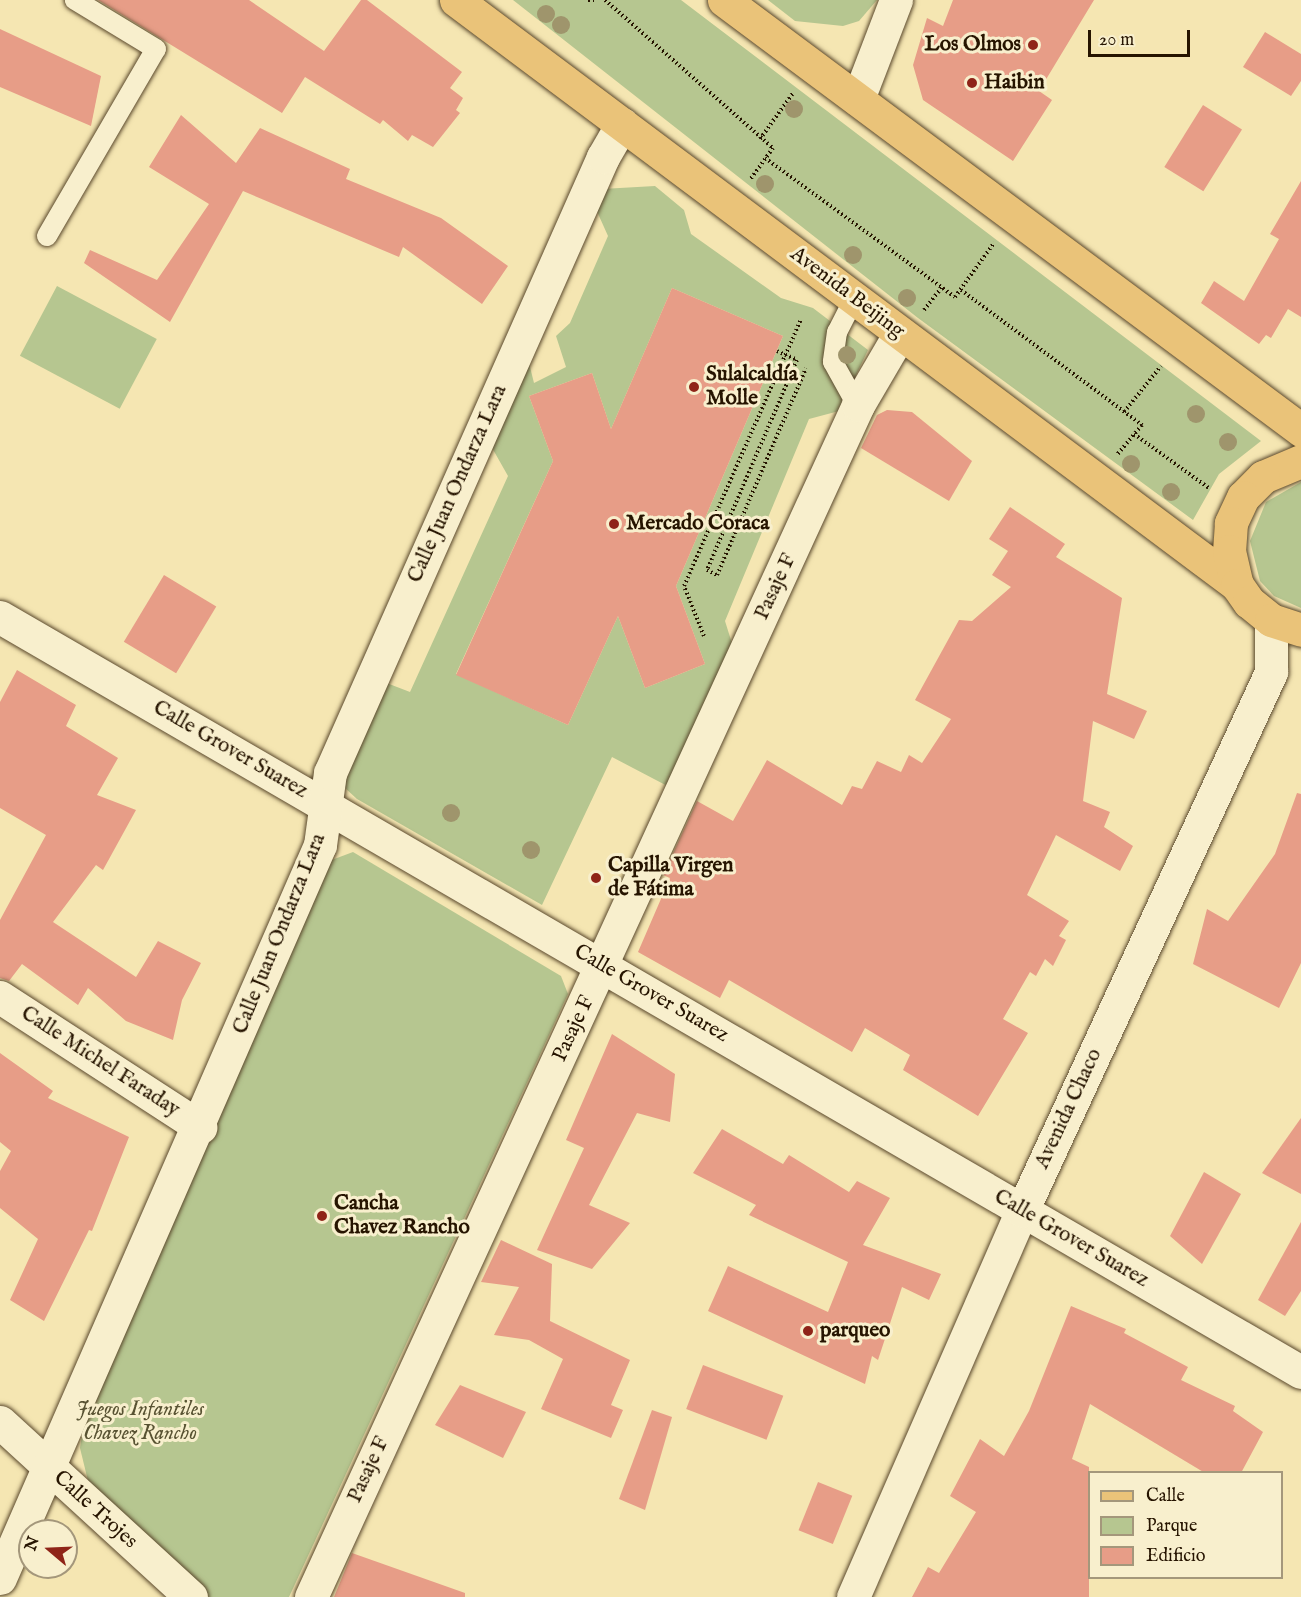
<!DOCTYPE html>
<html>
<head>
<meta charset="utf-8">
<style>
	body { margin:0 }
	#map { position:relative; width:1301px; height:1597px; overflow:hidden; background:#f5e6b2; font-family:"IM FELL English",serif }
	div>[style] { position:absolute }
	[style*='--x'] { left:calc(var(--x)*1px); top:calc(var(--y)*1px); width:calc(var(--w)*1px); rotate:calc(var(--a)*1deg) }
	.green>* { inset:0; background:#b6c690; transform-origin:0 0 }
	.building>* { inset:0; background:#e79d87; transform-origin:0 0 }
	.path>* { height:4px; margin-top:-2px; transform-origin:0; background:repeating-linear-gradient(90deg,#261400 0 1.5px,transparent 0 4.5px) }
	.roads { filter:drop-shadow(0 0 2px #5a482c) drop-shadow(0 0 2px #5a482c) }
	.service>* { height:20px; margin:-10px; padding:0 10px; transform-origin:10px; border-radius:10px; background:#f8efcd }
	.minor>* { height:33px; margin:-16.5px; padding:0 16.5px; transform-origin:16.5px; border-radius:16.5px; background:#f8efcd }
	.primary>* { height:33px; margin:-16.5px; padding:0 16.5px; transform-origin:16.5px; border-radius:16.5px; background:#eac379 }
	.path-bridge>* { height:4px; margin-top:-2px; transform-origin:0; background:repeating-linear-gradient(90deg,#261400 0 1.5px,transparent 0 4.5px) }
	.trees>* { width:18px; height:18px; margin:-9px; border-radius:50%; background:#9f956c }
	.dots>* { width:16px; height:16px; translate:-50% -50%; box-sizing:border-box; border:3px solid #f8efcd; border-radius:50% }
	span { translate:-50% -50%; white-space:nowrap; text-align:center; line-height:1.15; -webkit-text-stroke:6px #f8efcd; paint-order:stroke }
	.poi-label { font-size:21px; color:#261400; font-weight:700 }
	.right { translate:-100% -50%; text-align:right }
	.left { translate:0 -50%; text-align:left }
	.street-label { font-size:21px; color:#261400 }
	.park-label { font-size:21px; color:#585232; font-style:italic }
	.legend { position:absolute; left:1088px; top:1471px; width:195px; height:108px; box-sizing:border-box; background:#f8efcd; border:2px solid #a4977b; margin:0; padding:8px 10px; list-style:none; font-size:18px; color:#261400 }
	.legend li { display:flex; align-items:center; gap:12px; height:30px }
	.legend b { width:30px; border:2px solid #a4977b }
	.north { position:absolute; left:18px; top:1519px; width:60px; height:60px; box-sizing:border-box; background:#f8efcd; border:2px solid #a4977b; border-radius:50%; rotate:289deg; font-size:16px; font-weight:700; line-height:24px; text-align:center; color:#261400 }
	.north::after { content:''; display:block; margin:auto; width:21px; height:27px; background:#8f2418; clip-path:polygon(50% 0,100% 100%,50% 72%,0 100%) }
	.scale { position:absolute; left:1088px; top:30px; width:102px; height:27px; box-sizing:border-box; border:3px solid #261400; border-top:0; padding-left:8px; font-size:18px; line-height:21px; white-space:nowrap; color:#261400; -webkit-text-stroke:4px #f8efcd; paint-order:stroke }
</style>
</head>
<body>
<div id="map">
	<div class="green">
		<i style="clip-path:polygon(513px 0,681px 0,1261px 441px,1219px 474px,1193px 520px,918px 318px)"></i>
		<i style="clip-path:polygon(768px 0,877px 0,859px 21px,843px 26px,795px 21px)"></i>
		<i style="clip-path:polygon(evenodd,655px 186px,684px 210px,691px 234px,781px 298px,813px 308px,868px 350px,839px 411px,809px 419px,725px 621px,735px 653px,675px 790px,612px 757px,542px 905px,357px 799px,345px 788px,345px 770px,384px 682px,410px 692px,508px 476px,491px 446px,529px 363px,534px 383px,566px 367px,556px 336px,570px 323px,608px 236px,595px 207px,602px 189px,655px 186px,672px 288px,783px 336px,676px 586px,705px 664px,645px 688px,618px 616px,568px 725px,456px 674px,553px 461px,529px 396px,592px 373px,611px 429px,672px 288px)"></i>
		<i style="left:57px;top:286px;width:113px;height:79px;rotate:28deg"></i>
		<i style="clip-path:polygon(1301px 482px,1301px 608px,1274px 596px,1260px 581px,1250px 541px,1266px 502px)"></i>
		<i style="clip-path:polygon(353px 852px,561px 976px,568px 994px,289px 1597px,209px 1597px,88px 1481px,80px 1448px,83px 1428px,329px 861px)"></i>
	</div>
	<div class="building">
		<i style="clip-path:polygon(98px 0,249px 0,324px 51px,361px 0,367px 0,462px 72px,450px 88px,463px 98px,456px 110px,460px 113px,433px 147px,412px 135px,408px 141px,383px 120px,380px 124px,305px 77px,282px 113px)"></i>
		<i style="clip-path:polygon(953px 0,1094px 0,1039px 91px,1052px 100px,1013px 161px,923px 100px,913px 65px,927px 18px,943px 26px)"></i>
		<i style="clip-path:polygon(0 29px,101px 76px,91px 126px,0 87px)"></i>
		<i style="clip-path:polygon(1265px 32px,1301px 54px,1301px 81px,1291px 96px,1243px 67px)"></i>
		<i style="left:1203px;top:105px;width:46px;height:73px;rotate:32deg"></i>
		<i style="clip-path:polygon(181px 115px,236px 163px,260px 128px,350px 169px,346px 179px,441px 218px,508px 266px,482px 304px,403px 247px,399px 257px,243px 191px,170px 322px,84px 263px,90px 250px,157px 280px,209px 204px,149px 167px)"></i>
		<i style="clip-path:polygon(1301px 181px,1301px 317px,1288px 309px,1271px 338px,1266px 335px,1259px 344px,1201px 303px,1214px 281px,1244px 301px,1279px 239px,1270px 234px)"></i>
		<i style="clip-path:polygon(672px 288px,783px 336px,676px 586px,705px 664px,645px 688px,618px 616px,568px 725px,456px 675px,553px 461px,529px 396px,592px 373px,611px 429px)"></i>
		<i style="clip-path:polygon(887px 410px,912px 412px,972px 461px,949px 501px,861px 448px,877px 415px)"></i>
		<i style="clip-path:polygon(1010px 507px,1065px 544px,1056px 557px,1122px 598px,1107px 694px,1147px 711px,1134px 739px,1093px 721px,1083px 801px,1110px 812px,1104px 827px,1133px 846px,1120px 871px,1056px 835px,1027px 895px,1069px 921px,1059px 936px,1066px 940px,1053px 966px,1045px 959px,1036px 976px,1030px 972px,1003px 1019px,1028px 1033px,978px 1116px,903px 1070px,910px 1055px,865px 1028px,852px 1052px,729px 980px,720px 998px,638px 952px,670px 878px,663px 875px,697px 801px,733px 821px,767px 760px,842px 805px,852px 786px,862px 789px,877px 761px,901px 772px,909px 755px,922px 763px,951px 719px,915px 700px,959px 620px,972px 621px,1011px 587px,992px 575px,1008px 551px,989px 539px)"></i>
		<i style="left:164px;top:575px;width:61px;height:78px;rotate:31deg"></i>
		<i style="clip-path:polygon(17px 670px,76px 705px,66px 726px,118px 758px,97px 795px,136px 810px,103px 870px,96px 865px,53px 922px,136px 977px,158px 941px,201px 963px,182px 1000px,173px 1040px,126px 1021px,88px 988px,78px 1005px,22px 964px,9px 981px,0 978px,0 920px,46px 835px,0 808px,0 702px)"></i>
		<i style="clip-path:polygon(1297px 793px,1301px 794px,1301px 963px,1279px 1008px,1193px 964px,1207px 909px,1228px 921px,1275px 854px)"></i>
		<i style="clip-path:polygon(612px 1034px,675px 1074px,670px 1122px,637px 1113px,589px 1205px,630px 1223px,592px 1269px,537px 1250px,584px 1148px,566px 1140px)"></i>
		<i style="clip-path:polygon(0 1053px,53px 1091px,48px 1098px,129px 1137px,92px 1231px,89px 1230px,44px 1321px,10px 1300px,38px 1239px,0 1208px,0 1171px,11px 1151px,0 1142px)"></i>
		<i style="clip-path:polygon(1301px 1118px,1301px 1194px,1262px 1173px)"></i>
		<i style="clip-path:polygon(722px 1129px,783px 1164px,789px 1155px,849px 1192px,857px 1181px,890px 1198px,863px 1245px,941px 1274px,929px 1300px,902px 1287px,878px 1360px,872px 1356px,865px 1384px,708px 1311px,728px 1266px,828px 1312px,848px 1262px,749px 1215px,756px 1205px,693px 1173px)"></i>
		<i style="clip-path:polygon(1204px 1172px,1241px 1194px,1202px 1264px,1170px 1236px)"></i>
		<i style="clip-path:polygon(1301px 1222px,1301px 1291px,1285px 1316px,1258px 1300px)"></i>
		<i style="clip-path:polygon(501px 1240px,552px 1264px,550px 1321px,630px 1360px,611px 1405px,623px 1410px,611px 1438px,541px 1409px,563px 1359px,529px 1340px,494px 1335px,519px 1287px,481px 1282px)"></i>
		<i style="clip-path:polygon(1071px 1306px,1126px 1329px,1124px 1333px,1188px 1367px,1181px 1380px,1235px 1406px,1233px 1411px,1263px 1432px,1241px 1473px,1205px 1473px,1090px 1404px,1072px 1459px,1089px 1467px,1089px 1597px,912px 1597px,928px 1567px,939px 1573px,976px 1512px,950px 1496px,980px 1439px,1004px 1456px,1029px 1411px)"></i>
		<i style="left:703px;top:1365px;width:86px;height:47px;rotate:21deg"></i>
		<i style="clip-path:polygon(460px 1385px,526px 1412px,503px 1458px,435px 1425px)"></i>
		<i style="clip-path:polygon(652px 1410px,672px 1417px,645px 1510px,619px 1499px)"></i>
		<i style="left:818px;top:1482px;width:37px;height:52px;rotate:22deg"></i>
		<i style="clip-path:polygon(352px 1553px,465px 1593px,465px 1597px,334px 1597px)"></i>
	</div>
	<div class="path">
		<i style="--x:588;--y:0;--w:6;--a:0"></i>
		<i style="--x:605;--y:0;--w:224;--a:41.4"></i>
		<i style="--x:773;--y:148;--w:39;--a:126"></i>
		<i style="--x:760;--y:139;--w:57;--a:-54.3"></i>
		<i style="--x:765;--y:158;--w:235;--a:36.2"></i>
		<i style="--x:955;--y:297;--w:67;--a:-54.2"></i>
		<i style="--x:961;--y:290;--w:226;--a:36.7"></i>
		<i style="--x:1142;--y:425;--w:38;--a:130"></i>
		<i style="--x:924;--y:310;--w:29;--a:-52"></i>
		<i style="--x:797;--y:360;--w:228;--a:113.2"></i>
		<i style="--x:707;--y:570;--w:11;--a:27"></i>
		<i style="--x:717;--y:575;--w:225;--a:-66.7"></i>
		<i style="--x:1124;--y:412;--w:59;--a:-51.2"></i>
		<i style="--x:1134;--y:434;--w:92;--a:35.8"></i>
		<i style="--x:704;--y:636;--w:54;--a:-111.8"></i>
		<i style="--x:684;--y:586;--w:291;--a:-66.3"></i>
	</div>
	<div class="roads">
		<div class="service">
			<i style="--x:47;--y:236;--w:216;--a:-59.8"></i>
			<i style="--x:156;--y:49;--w:95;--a:-148.8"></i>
			<i style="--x:854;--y:299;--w:37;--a:117"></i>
			<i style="--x:837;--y:332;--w:30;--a:98"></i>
			<i style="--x:833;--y:362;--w:51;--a:60.9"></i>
		</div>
		<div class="minor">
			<i style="--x:858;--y:99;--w:106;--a:-69"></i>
			<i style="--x:0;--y:617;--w:1504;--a:30.13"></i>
			<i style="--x:0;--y:997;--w:239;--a:33"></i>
			<i style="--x:0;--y:1422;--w:259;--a:42.5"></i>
			<i style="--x:0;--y:1578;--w:800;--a:-66.42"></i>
			<i style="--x:320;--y:845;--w:73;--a:-82.1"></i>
			<i style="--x:330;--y:773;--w:674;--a:-66.1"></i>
			<i style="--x:603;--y:157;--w:38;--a:-60"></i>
			<i style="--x:311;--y:1597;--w:1312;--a:-65.35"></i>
			<i style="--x:858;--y:405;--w:83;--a:-59.7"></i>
			<i style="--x:853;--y:1597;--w:421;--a:-66.4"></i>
			<i style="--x:1022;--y:1211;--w:594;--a:-65.2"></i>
			<i style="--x:1271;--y:672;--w:52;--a:-90"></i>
		</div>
		<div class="primary">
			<i style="--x:456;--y:0;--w:976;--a:36.83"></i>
			<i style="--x:724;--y:0;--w:720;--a:36.69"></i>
			<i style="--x:1301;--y:461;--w:41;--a:157.2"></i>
			<i style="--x:1263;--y:477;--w:28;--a:135"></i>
			<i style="--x:1243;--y:497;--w:29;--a:115"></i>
			<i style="--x:1231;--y:523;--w:28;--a:94"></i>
			<i style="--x:1229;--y:551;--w:35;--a:77"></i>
			<i style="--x:1237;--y:585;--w:21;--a:55"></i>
			<i style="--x:1249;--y:602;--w:28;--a:39"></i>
			<i style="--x:1271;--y:620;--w:32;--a:18"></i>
		</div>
	</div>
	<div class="path-bridge">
		<i style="--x:777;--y:351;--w:22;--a:24"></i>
	</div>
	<div class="trees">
		<i style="left:546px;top:14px"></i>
		<i style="left:561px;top:25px"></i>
		<i style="left:794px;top:109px"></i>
		<i style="left:765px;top:184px"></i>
		<i style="left:853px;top:255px"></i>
		<i style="left:907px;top:298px"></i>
		<i style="left:847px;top:355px"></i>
		<i style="left:1196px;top:414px"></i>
		<i style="left:1228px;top:442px"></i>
		<i style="left:1131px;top:464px"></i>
		<i style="left:1171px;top:492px"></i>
		<i style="left:451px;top:813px"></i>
		<i style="left:531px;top:850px"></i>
	</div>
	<div class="dots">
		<i style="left:1033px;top:45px;background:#8f2418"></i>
		<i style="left:972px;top:83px;background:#8f2418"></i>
		<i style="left:694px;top:387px;background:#8f2418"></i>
		<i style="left:614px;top:524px;background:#8f2418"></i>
		<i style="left:596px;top:878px;background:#8f2418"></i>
		<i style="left:322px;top:1216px;background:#8f2418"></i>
		<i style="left:808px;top:1331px;background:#8f2418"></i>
	</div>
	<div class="poi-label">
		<span class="right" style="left:1021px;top:45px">Los Olmos</span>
		<span class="left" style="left:984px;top:83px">Haibin</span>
		<span class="left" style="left:706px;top:387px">Sulalcaldía<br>Molle</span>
		<span class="left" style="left:626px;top:524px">Mercado Coraca</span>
		<span class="left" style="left:608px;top:878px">Capilla Virgen<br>de Fátima</span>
		<span class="left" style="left:334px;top:1216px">Cancha<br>Chavez Rancho</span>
		<span class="left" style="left:820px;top:1331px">parqueo</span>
	</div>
	<div class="street-label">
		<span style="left:847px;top:293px;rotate:37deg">Avenida Beijing</span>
		<span style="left:458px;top:484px;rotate:-66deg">Calle Juan Ondarza Lara</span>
		<span style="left:776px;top:587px;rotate:-65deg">Pasaje F</span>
		<span style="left:230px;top:750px;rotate:30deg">Calle Grover Suarez</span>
		<span style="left:280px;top:934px;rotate:-68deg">Calle Juan Ondarza Lara</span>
		<span style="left:651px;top:994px;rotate:30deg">Calle Grover Suarez</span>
		<span style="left:574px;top:1029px;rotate:-65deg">Pasaje F</span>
		<span style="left:100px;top:1062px;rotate:33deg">Calle Michel Faraday</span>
		<span style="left:1069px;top:1109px;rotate:-65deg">Avenida Chaco</span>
		<span style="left:1071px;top:1239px;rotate:30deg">Calle Grover Suarez</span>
		<span style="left:369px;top:1470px;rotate:-65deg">Pasaje F</span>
		<span style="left:95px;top:1510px;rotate:42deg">Calle Trojes</span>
	</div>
	<div class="park-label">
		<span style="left:140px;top:1422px">Juegos Infantiles<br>Chavez Rancho</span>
	</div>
	<ul class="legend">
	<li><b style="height:8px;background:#eac379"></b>Calle</li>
	<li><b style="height:16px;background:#b6c690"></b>Parque</li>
	<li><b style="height:16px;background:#e79d87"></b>Edificio</li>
	</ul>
	<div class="north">N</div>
	<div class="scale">20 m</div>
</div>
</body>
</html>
